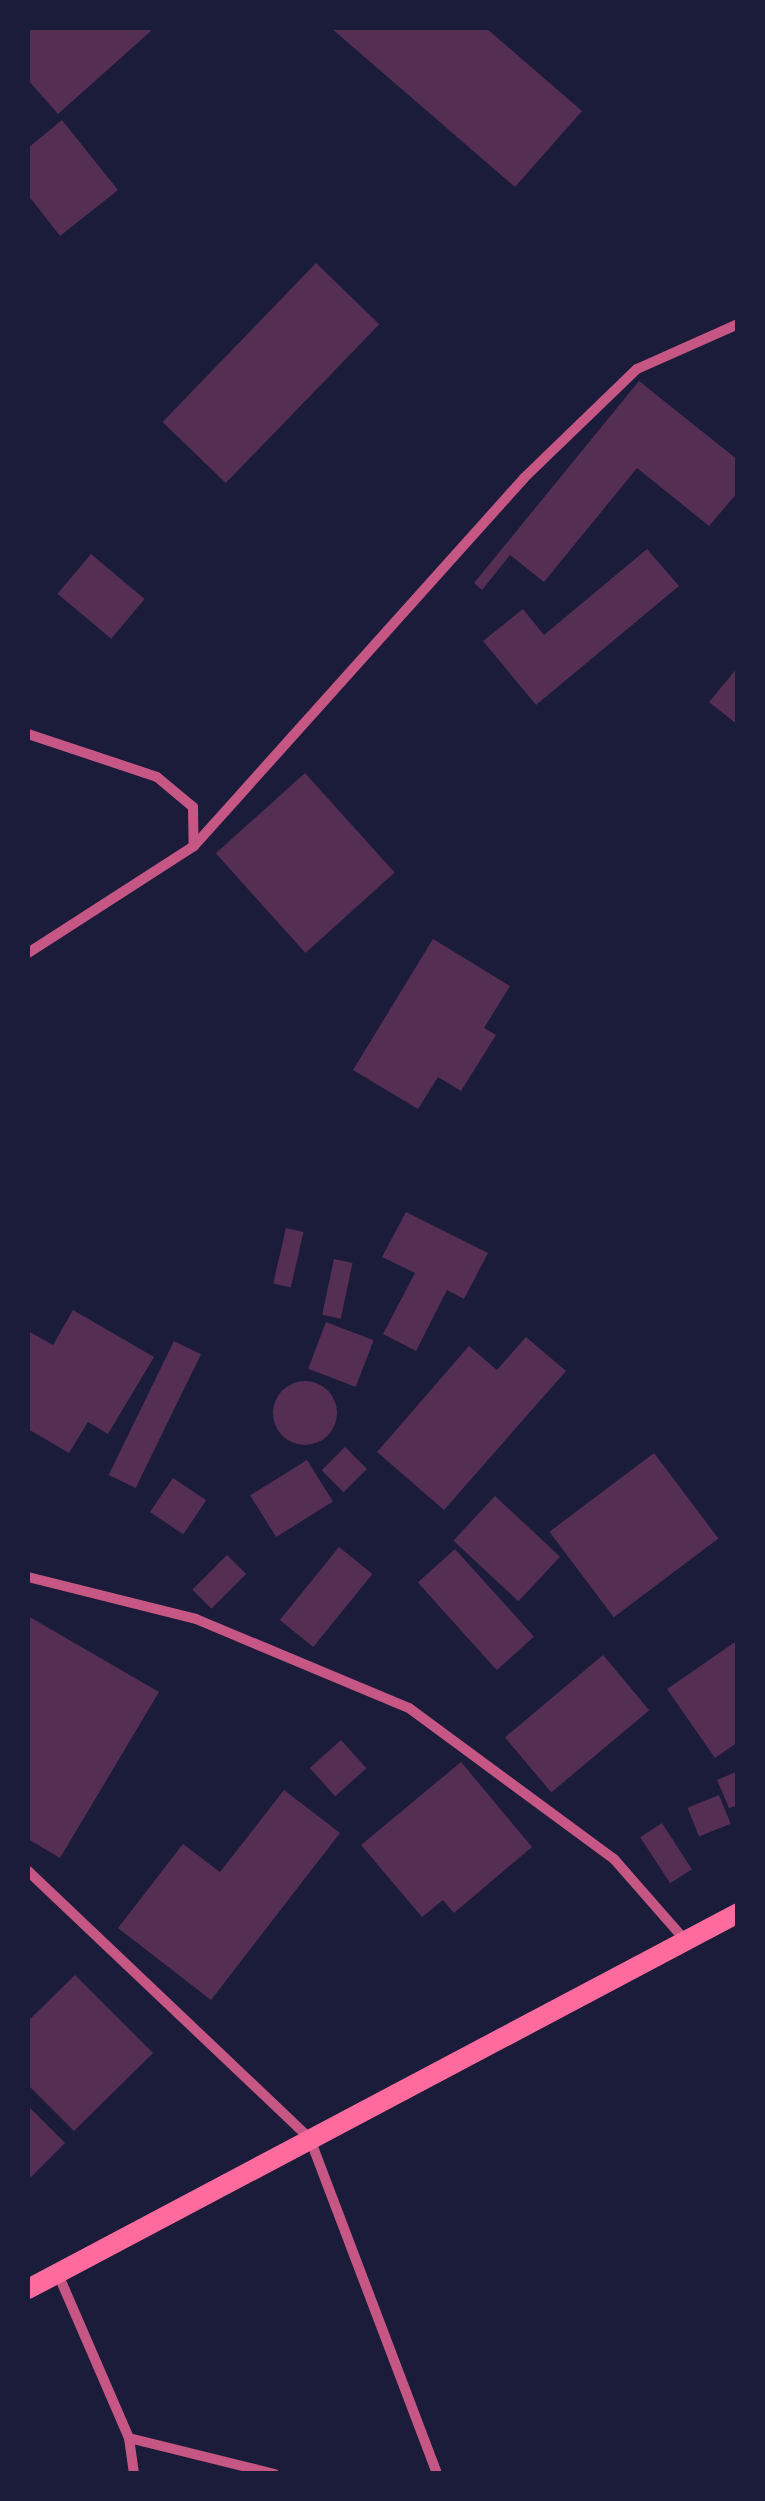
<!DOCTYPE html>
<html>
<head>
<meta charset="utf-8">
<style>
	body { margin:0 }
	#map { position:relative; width:765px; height:2501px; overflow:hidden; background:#1b1b3a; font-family:Cabin,sans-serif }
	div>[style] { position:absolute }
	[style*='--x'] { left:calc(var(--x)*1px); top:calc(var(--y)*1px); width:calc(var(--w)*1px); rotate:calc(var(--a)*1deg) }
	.building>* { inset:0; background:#542f53; transform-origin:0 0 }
	.round { border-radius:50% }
	.minor>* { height:10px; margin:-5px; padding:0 5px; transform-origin:5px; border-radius:5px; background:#c65784 }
	.secondary>* { height:20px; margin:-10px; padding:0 10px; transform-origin:10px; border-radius:10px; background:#ff6b9d }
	span { translate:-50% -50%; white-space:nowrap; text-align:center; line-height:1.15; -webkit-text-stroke:10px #1b1b3a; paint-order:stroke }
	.frame { position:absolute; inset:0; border:30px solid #1b1b3a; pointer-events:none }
</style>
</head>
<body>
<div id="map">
	<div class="building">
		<i style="clip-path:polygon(28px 28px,148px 28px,151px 31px,58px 114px,28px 80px)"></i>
		<i style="clip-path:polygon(331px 28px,486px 28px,582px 111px,515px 187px)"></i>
		<i style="clip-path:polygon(62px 120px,118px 190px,60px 236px,28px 195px,28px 148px)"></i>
		<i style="left:316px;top:263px;width:88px;height:221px;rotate:44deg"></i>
		<i style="clip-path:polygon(639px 381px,738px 460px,738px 492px,709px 526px,637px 468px,544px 582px,510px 555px,482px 590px,474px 583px)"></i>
		<i style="clip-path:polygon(647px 549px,679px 586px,536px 705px,483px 641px,523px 609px,544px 635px)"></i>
		<i style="left:91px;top:554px;width:70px;height:52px;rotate:40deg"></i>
		<i style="clip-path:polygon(738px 667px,738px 725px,709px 702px)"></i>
		<i style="left:305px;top:773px;width:134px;height:120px;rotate:48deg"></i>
		<i style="clip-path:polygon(433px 939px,510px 986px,484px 1028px,496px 1035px,461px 1091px,438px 1077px,418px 1109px,353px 1070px)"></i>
		<i style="clip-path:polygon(406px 1212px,488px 1253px,464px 1299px,447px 1290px,416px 1351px,383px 1334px,415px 1273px,382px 1257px)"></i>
		<i style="left:286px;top:1228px;width:18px;height:57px;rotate:13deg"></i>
		<i style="left:334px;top:1259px;width:19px;height:57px;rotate:12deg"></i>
		<i style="clip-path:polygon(73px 1310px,154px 1357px,108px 1434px,88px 1422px,69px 1453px,28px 1429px,28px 1331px,53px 1345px)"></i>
		<i style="left:326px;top:1322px;width:51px;height:50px;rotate:21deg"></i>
		<i style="clip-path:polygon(526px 1337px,566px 1371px,444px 1510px,377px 1452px,469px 1346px,497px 1370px)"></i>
		<i style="left:174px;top:1341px;width:30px;height:149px;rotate:26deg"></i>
		<i class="round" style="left:273px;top:1381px;width:64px;height:64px"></i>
		<i style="left:345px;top:1447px;width:31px;height:33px;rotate:45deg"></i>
		<i style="left:654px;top:1453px;width:107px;height:131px;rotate:53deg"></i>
		<i style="left:307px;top:1460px;width:49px;height:67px;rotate:58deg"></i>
		<i style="left:173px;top:1478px;width:40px;height:41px;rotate:34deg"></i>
		<i style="left:495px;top:1496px;width:89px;height:61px;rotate:43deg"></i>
		<i style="left:339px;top:1547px;width:43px;height:94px;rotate:39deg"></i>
		<i style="left:455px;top:1549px;width:118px;height:50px;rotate:48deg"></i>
		<i style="left:227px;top:1555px;width:27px;height:49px;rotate:45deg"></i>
		<i style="clip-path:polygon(28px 1616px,159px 1692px,60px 1858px,28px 1839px)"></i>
		<i style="clip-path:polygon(738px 1640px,738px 1742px,715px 1758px,667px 1689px)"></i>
		<i style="left:603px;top:1655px;width:72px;height:128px;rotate:50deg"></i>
		<i style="left:341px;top:1740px;width:38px;height:42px;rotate:48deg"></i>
		<i style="clip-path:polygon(461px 1762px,532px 1847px,454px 1913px,443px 1900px,422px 1917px,361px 1845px)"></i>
		<i style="clip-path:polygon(738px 1771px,738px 1805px,729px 1808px,717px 1780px)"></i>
		<i style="clip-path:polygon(284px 1790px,340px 1833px,211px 2000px,118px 1928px,183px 1844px,220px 1872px)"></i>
		<i style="left:719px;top:1795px;width:31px;height:34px;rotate:68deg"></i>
		<i style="left:662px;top:1823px;width:55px;height:26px;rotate:57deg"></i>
		<i style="clip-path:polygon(75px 1975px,153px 2053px,74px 2131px,28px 2085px,28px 2021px)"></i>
		<i style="clip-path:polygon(28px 2106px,65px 2143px,28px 2180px)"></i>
	</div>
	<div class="minor">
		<i style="--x:28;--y:734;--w:136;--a:18.4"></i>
		<i style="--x:157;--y:777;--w:47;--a:39.8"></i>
		<i style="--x:193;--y:807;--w:39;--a:89"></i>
		<i style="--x:194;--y:846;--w:197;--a:147.2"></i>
		<i style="--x:194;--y:846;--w:494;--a:-48.1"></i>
		<i style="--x:524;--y:478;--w:157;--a:-44"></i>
		<i style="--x:637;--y:369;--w:111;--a:-24"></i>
		<i style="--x:28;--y:1577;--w:173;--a:14"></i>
		<i style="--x:196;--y:1619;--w:231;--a:22.7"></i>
		<i style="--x:409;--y:1708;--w:255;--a:36.4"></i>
		<i style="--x:614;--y:1859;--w:108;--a:48.8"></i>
		<i style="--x:28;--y:1871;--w:389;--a:43.5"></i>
		<i style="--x:310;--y:2139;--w:358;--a:69.2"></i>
		<i style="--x:58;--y:2274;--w:179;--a:66.6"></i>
		<i style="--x:129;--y:2438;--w:36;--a:82"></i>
		<i style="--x:129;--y:2438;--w:150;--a:13.9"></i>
	</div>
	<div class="secondary">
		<i style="--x:28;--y:2289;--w:803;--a:-27.9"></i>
	</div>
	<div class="frame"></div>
</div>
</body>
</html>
